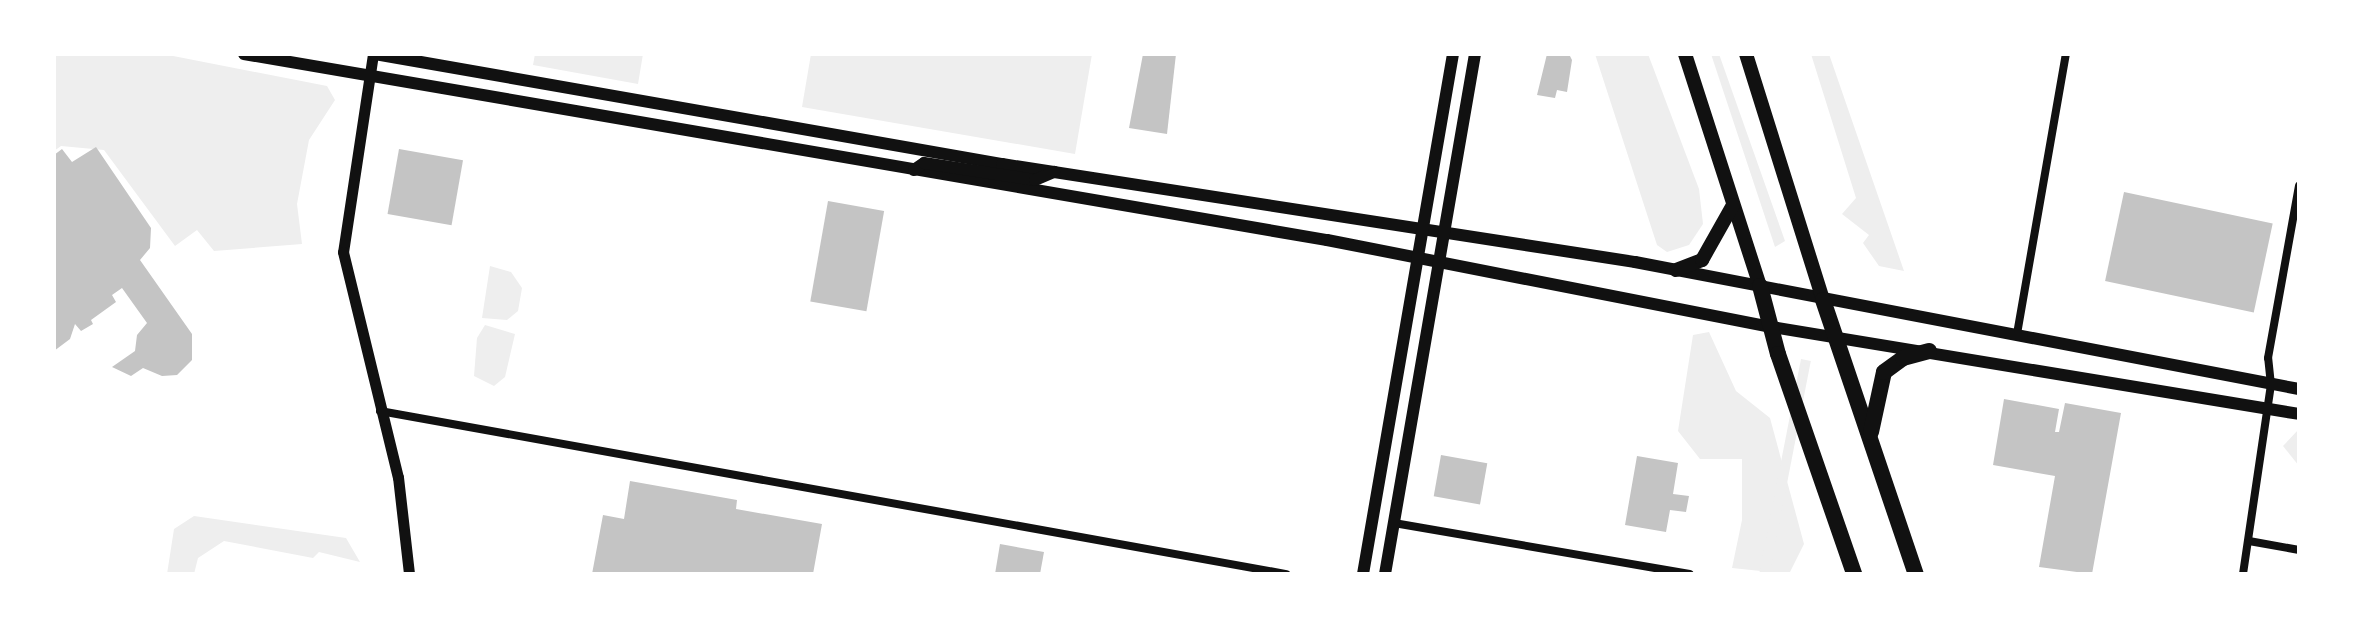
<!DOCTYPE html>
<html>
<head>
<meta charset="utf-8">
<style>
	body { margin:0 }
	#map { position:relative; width:2353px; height:628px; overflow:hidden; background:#fff; font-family:"PT Serif",serif }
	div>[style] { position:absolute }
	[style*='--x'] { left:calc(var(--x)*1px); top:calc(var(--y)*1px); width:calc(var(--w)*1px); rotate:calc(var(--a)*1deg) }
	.green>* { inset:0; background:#eee; transform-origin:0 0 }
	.building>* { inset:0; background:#c4c4c4; transform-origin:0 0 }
	.minor>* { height:8px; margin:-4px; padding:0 4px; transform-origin:4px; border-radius:4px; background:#111 }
	.tertiary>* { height:11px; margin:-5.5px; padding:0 5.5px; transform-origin:5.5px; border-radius:5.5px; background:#111 }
	.secondary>* { height:12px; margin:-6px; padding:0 6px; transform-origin:6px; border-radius:6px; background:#111 }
	.trunk>* { height:14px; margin:-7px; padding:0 7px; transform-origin:7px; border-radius:7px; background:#111 }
	.motorway>* { height:16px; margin:-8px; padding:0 8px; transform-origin:8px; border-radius:8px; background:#111 }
	span { translate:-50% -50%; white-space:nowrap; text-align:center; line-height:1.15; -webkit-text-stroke:6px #fff; paint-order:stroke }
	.frame { position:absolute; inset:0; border:56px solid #fff; pointer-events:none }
</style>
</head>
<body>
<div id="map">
	<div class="green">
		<i style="clip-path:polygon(54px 54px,163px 54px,327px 86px,335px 100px,309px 140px,297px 204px,302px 244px,214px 251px,197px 230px,175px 246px,104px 150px,61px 146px,54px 151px)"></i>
		<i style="clip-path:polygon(535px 54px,643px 54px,638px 84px,533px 65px)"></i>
		<i style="clip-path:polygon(811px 54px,1092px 54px,1075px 154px,802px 107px)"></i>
		<i style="clip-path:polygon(1595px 54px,1648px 54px,1699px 189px,1703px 224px,1689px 245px,1667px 252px,1657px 245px)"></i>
		<i style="clip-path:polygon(1711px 54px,1719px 54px,1785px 241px,1775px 247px)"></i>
		<i style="clip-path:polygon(1811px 54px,1829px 54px,1904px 271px,1879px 266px,1863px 243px,1869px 235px,1842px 214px,1856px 198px)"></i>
		<i style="clip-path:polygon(490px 266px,511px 272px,522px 288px,518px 311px,507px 320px,482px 318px)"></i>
		<i style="clip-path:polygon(485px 325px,515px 334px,505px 377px,494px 386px,474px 376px,477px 338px)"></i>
		<i style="clip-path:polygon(1709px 332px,1736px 391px,1770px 418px,1804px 544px,1789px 574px,1732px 568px,1742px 520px,1742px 459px,1700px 459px,1678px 431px,1693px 335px)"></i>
		<i style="left:1801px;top:359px;width:10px;height:227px;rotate:11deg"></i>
		<i style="clip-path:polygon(2299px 429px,2299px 466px,2283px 446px)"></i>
		<i style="clip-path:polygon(194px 516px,346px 538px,360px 562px,319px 552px,313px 558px,224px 541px,198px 558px,194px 574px,167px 574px,174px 529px)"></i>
	</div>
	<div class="building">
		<i style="clip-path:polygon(1143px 54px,1176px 54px,1167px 134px,1129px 128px)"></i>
		<i style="clip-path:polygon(1547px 54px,1569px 54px,1572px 60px,1567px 92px,1557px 90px,1555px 98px,1537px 95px)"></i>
		<i style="clip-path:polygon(96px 147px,151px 228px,150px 248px,140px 260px,192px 334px,192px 360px,177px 375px,162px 376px,143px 368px,131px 376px,112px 367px,135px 351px,137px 335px,147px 323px,122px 288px,112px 295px,116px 302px,91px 320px,93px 324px,81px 331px,75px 324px,70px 339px,54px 351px,54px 155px,62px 149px,72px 162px)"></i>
		<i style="left:399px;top:149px;width:65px;height:66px;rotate:10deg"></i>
		<i style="left:2124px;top:192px;width:152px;height:91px;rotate:12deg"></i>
		<i style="left:828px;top:201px;width:57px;height:102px;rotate:10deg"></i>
		<i style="clip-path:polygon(2004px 399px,2059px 409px,2055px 432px,2059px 432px,2065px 403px,2121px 413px,2092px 574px,2039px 567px,2055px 476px,1993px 465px)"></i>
		<i style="left:1441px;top:455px;width:47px;height:42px;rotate:10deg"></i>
		<i style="clip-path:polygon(1637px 456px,1678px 463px,1673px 494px,1689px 496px,1686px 512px,1670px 510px,1666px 532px,1625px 525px)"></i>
		<i style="clip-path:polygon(630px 481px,737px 500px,736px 509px,822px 524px,813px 574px,592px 574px,603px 515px,624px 519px)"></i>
		<i style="clip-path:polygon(1000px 544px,1044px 552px,1040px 574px,995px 574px)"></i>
	</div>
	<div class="minor">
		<i style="--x:2017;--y:334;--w:284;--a:-80.1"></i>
		<i style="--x:380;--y:411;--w:921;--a:10.2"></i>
		<i style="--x:1394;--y:523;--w:300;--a:9.8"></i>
		<i style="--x:2249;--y:541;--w:51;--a:10.2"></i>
		<i style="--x:2243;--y:574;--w:191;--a:-81.6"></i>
		<i style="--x:2271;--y:385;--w:27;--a:-96"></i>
		<i style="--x:2268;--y:358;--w:175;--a:-79.8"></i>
	</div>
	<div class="tertiary">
		<i style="--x:373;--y:54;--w:200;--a:98.6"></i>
		<i style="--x:343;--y:252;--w:232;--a:76.3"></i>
		<i style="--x:398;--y:477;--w:98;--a:83.5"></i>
	</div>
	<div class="secondary">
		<i style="--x:244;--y:54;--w:1099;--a:9.75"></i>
		<i style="--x:1327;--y:240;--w:453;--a:11.1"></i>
		<i style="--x:1772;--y:327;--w:534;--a:9.37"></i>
		<i style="--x:375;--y:54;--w:637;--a:9.95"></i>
		<i style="--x:1002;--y:164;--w:641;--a:8.8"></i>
		<i style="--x:1635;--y:262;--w:676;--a:10.83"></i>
		<i style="--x:914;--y:170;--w:12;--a:-35"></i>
		<i style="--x:924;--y:163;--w:112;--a:8.7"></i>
		<i style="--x:1035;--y:180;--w:21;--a:-23"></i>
		<i style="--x:1363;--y:574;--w:528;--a:-80.18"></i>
		<i style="--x:1385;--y:574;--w:528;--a:-80.18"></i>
	</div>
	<div class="trunk">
		<i style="--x:1685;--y:54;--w:244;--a:72.1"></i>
		<i style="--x:1746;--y:54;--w:258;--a:72.6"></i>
		<i style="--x:1676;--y:270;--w:28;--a:-21"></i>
		<i style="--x:1702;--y:260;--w:63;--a:-60.6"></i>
	</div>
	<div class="motorway">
		<i style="--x:1760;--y:286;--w:70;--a:75.2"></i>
		<i style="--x:1778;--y:354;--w:233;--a:70.9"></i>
		<i style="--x:1823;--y:300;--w:289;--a:71.3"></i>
		<i style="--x:1871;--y:432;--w:61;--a:-77.8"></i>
		<i style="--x:1884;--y:372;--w:24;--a:-36"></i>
		<i style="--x:1903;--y:358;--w:27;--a:-15"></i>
	</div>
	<div class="frame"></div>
</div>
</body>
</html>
